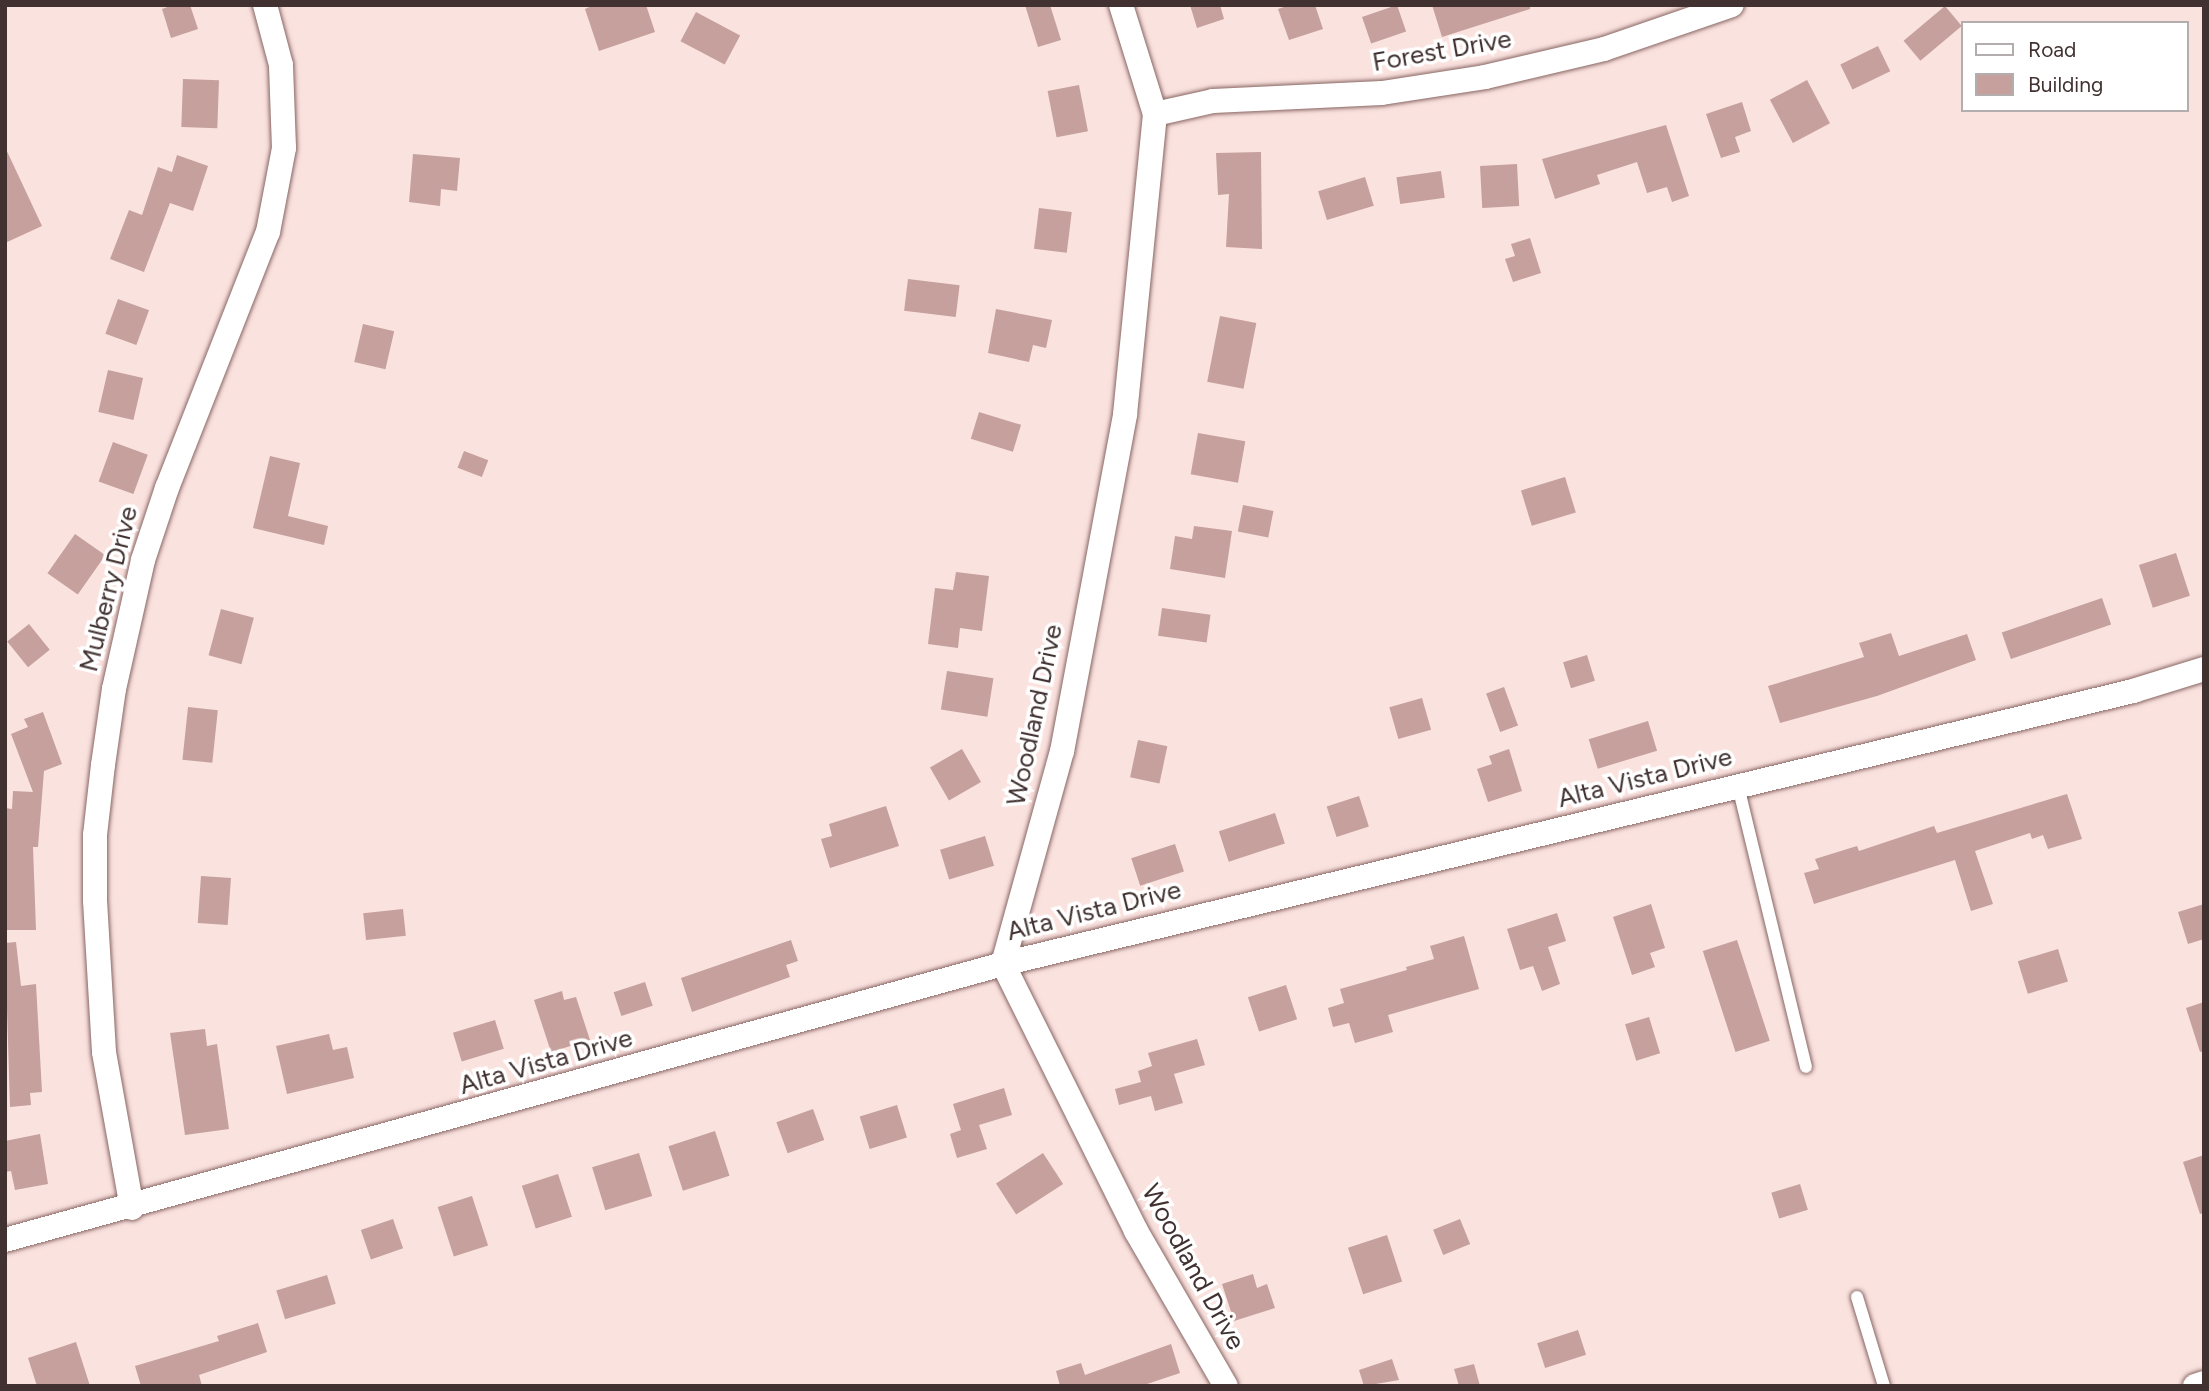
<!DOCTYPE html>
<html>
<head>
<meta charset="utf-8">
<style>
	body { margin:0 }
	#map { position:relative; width:2209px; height:1391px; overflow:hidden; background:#fae2df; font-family:Figtree,sans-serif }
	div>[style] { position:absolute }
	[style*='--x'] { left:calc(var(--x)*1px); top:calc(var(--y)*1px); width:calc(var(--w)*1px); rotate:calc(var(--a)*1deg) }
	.building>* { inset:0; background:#c5a09c; transform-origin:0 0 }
	.roads { filter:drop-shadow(0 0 2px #886663) drop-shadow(0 0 2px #886663) }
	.lane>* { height:12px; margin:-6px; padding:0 6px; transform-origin:6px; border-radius:6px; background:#fff }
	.street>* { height:24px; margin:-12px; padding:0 12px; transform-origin:12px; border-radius:12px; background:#fff }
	span { translate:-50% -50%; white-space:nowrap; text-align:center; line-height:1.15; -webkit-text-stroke:7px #fff; paint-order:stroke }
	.street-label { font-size:26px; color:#413231 }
	.frame { position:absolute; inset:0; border:7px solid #413231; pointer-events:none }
	.legend { position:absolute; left:1961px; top:21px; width:228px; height:91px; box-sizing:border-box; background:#fff; border:2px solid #b3adad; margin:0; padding:9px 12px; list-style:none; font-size:21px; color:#413231 }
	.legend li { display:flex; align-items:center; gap:14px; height:35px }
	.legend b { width:35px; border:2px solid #b3adad }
</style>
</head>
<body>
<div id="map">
	<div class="building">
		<i style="clip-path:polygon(173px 5px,190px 5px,198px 29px,171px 38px,162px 9px)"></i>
		<i style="clip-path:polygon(594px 5px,646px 5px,655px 32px,599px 51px,585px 9px)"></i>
		<i style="clip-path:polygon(1025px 5px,1050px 5px,1061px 40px,1038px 47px)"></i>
		<i style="clip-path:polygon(1190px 5px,1220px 5px,1224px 19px,1197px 28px)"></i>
		<i style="clip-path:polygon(1290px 5px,1315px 5px,1323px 29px,1289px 40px,1278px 9px)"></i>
		<i style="left:1397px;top:5px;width:28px;height:37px;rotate:71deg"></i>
		<i style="clip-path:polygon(1432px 5px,1530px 5px,1530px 9px,1442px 37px)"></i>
		<i style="left:1945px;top:6px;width:26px;height:54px;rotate:50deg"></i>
		<i style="left:696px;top:12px;width:50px;height:33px;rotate:28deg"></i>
		<i style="left:1878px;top:46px;width:28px;height:42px;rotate:64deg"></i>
		<i style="left:183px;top:79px;width:36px;height:48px;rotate:2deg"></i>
		<i style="left:1807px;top:80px;width:49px;height:42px;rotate:62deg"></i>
		<i style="left:1079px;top:85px;width:47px;height:32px;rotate:79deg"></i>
		<i style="clip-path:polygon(1742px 102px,1751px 131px,1735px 137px,1740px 152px,1721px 158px,1706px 114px)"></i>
		<i style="clip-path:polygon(1666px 125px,1689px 196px,1672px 202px,1667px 187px,1647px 193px,1637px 162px,1597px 175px,1600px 184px,1555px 199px,1542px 159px)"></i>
		<i style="clip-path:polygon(5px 147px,42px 226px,5px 243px)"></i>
		<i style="clip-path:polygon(1261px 152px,1262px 249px,1226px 247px,1229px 194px,1218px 195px,1216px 153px)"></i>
		<i style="clip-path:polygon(413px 154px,460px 158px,457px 191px,441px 189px,440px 206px,409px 202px)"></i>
		<i style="clip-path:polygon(177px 155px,208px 166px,193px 211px,170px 203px,144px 272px,110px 259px,129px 210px,142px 215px,158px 167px,172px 172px)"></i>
		<i style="left:1517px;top:164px;width:42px;height:37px;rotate:87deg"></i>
		<i style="left:1441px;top:171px;width:27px;height:45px;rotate:82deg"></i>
		<i style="left:1365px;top:177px;width:30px;height:49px;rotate:73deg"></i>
		<i style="left:1039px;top:208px;width:33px;height:41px;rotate:7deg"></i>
		<i style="clip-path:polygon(1530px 238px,1541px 273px,1513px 282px,1505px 259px,1515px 256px,1511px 244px)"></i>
		<i style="left:908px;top:279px;width:52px;height:32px;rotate:7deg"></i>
		<i style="left:118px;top:299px;width:33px;height:37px;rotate:20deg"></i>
		<i style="clip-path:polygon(996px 309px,1052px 320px,1046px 348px,1033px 345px,1029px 362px,988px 353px)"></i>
		<i style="left:1220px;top:316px;width:37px;height:67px;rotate:11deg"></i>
		<i style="left:363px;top:324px;width:32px;height:39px;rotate:13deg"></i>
		<i style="left:108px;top:370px;width:36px;height:43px;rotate:13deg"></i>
		<i style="left:979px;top:412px;width:44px;height:28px;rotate:17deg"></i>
		<i style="left:1198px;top:433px;width:48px;height:42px;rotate:10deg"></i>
		<i style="left:113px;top:442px;width:37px;height:42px;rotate:20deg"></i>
		<i style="left:464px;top:451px;width:26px;height:18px;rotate:21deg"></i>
		<i style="clip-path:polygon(270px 456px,300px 463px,288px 516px,328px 526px,324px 545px,253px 528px)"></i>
		<i style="left:1565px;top:477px;width:37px;height:46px;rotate:73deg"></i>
		<i style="left:1243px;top:505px;width:31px;height:27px;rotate:11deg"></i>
		<i style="clip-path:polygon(1194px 526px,1232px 531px,1225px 578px,1170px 569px,1175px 536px,1192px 539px)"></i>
		<i style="left:75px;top:534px;width:37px;height:48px;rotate:35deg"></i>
		<i style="left:2176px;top:553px;width:45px;height:39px;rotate:72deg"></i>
		<i style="clip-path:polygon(956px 572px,989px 576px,982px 631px,960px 628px,958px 648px,928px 644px,935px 588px,953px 590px)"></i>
		<i style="left:2102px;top:598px;width:28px;height:106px;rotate:71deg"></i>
		<i style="left:1162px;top:608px;width:49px;height:28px;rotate:8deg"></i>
		<i style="left:221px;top:609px;width:34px;height:48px;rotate:15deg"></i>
		<i style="left:29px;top:624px;width:33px;height:28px;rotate:51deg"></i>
		<i style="clip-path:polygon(1891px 633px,1899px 656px,1967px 634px,1976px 660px,1877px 696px,1780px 723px,1768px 686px,1864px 657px,1859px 643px)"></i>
		<i style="left:1587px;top:655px;width:27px;height:25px;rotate:73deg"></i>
		<i style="left:947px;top:671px;width:47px;height:39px;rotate:9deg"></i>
		<i style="left:1504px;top:687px;width:41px;height:19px;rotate:70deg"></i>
		<i style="left:1422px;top:698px;width:33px;height:34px;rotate:74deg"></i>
		<i style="left:188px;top:707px;width:30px;height:53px;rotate:6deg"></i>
		<i style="clip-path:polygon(43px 712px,62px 764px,44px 771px,38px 847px,33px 847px,36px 930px,5px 930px,5px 808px,12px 809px,13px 791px,33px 792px,11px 734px,28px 727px,24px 719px)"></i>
		<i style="left:1648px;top:721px;width:31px;height:62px;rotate:73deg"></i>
		<i style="left:1138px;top:740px;width:30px;height:38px;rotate:12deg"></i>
		<i style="left:962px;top:749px;width:38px;height:37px;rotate:60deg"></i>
		<i style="clip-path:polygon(1509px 749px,1522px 791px,1488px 802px,1477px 769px,1492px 764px,1489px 756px)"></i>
		<i style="clip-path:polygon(2067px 794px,2082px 839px,2048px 849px,2043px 835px,2032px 839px,2030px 833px,1975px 851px,1993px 904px,1971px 911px,1955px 860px,1814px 904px,1804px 873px,1819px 869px,1815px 859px,1857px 846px,1859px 851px,1934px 826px,1937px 833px)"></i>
		<i style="left:1359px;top:796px;width:32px;height:34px;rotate:72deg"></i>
		<i style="clip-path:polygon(886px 806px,899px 846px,830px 868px,821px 839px,832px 836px,829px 824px)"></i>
		<i style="left:1275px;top:813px;width:32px;height:59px;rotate:72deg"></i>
		<i style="left:985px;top:836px;width:31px;height:47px;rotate:73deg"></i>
		<i style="left:1175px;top:844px;width:29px;height:46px;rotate:72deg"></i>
		<i style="left:201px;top:876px;width:30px;height:47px;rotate:4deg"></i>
		<i style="clip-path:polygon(1651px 904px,1665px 948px,1650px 953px,1655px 967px,1632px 975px,1613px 917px)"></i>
		<i style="clip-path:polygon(2204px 904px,2204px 939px,2188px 944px,2178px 912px)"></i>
		<i style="left:403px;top:909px;width:27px;height:40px;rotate:84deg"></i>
		<i style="clip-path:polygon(1557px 913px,1566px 941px,1548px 947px,1560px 984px,1542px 991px,1533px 966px,1520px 970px,1507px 929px)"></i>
		<i style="clip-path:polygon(1464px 936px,1479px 989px,1388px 1015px,1393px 1032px,1355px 1043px,1349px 1023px,1333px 1027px,1328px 1008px,1344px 1003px,1340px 989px,1407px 970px,1406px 967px,1434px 959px,1430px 946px)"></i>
		<i style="clip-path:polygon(791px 940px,798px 961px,786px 965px,790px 977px,692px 1012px,681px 978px)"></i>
		<i style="left:1737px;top:940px;width:106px;height:36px;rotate:72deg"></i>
		<i style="clip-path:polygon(16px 942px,21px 986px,36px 984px,42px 1092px,30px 1093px,31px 1105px,10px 1107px,5px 943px)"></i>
		<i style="left:2058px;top:949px;width:34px;height:42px;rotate:73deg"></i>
		<i style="left:645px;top:982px;width:25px;height:33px;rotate:72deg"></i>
		<i style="left:1286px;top:985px;width:36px;height:40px;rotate:72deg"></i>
		<i style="clip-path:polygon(562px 991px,564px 1000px,576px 997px,590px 1040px,551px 1052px,534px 1000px)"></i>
		<i style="clip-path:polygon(2204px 1002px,2204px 1051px,2200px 1052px,2186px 1008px)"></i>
		<i style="left:1649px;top:1017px;width:38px;height:25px;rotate:73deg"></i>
		<i style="left:495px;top:1020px;width:30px;height:44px;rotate:73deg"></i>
		<i style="clip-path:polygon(205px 1029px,207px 1046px,217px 1044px,229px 1129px,185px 1135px,170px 1033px)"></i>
		<i style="clip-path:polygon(329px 1034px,333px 1050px,347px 1047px,354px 1078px,287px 1094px,276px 1046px)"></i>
		<i style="clip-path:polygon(1197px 1039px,1205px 1065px,1174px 1074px,1183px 1103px,1155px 1111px,1151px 1096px,1119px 1105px,1115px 1089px,1141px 1082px,1138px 1071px,1152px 1066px,1148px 1053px)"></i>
		<i style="clip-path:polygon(1004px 1088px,1012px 1115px,979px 1125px,987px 1149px,957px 1158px,950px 1134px,961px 1130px,953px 1104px)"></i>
		<i style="left:897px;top:1105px;width:34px;height:39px;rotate:73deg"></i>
		<i style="left:813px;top:1109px;width:33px;height:39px;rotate:70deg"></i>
		<i style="left:715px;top:1131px;width:47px;height:49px;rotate:72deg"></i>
		<i style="clip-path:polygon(40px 1134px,48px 1184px,15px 1190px,11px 1171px,5px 1172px,5px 1141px)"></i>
		<i style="left:639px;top:1153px;width:45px;height:49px;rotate:73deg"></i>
		<i style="left:1043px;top:1153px;width:37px;height:56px;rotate:57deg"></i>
		<i style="clip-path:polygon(2204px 1155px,2204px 1213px,2200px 1214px,2183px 1162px)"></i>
		<i style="left:558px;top:1174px;width:45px;height:38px;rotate:72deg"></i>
		<i style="left:1800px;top:1184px;width:27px;height:30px;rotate:73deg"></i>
		<i style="left:472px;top:1196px;width:52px;height:36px;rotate:72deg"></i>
		<i style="left:393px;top:1219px;width:31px;height:34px;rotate:71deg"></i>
		<i style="left:1460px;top:1219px;width:27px;height:29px;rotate:68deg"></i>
		<i style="left:1387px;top:1235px;width:49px;height:41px;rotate:72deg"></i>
		<i style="clip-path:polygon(1253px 1274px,1257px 1288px,1267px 1284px,1275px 1308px,1234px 1321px,1222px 1284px)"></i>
		<i style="left:327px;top:1275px;width:30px;height:53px;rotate:73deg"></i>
		<i style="clip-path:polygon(258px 1323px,267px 1352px,199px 1375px,202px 1386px,141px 1386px,135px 1366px,219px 1341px,217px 1336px)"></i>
		<i style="left:1578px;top:1330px;width:26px;height:43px;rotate:72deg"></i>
		<i style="clip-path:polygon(76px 1342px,90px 1386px,37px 1386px,28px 1358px)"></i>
		<i style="clip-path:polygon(1171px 1344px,1180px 1373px,1141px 1386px,1060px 1386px,1056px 1371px,1081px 1363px,1085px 1375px)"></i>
		<i style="clip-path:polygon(1392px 1359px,1399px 1380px,1364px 1386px,1359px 1370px)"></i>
		<i style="clip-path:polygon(1474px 1364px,1480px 1386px,1459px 1386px,1454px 1369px)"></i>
	</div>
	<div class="roads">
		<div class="lane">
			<i style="--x:1738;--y:786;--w:289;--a:76.4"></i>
			<i style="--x:1857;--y:1297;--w:93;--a:73.1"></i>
		</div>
		<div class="street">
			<i style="--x:1121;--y:5;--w:114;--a:72.7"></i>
			<i style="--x:1155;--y:114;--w:302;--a:95.7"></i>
			<i style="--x:1125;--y:415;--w:342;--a:100.6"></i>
			<i style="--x:1062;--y:751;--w:221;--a:105.5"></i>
			<i style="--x:1003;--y:964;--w:298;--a:63.5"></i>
			<i style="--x:1136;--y:1231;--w:179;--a:59.9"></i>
			<i style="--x:1155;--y:114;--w:59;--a:-12.6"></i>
			<i style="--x:1213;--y:101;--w:169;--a:-2.7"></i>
			<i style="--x:1382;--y:93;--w:104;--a:-8.8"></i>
			<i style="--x:1485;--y:77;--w:122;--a:-13.2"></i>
			<i style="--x:1604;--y:49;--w:135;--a:-19"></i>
			<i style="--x:132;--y:1208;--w:158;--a:-100.2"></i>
			<i style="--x:104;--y:1052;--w:151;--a:-93.4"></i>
			<i style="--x:95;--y:901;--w:66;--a:-90"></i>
			<i style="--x:95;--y:835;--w:70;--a:-83.5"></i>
			<i style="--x:103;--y:765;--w:77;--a:-81.8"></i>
			<i style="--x:114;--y:689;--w:132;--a:-77.3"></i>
			<i style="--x:143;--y:560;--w:76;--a:-71.6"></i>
			<i style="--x:167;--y:488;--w:275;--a:-68.5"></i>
			<i style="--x:268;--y:232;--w:86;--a:-79.2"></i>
			<i style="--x:284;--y:148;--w:83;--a:-92.1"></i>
			<i style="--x:281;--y:65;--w:62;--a:-104.9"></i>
			<i style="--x:5;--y:1240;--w:1035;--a:-15.46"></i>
			<i style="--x:1003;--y:964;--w:1163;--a:-13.58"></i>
			<i style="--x:2133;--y:691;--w:74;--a:-17.2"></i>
			<i style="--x:2195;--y:1386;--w:9;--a:-18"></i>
		</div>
	</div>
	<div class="street-label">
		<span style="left:1442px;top:51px;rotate:-10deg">Forest Drive</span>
		<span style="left:109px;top:589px;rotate:-76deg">Mulberry Drive</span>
		<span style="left:1035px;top:715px;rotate:-78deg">Woodland Drive</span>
		<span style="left:1645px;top:778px;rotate:-14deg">Alta Vista Drive</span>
		<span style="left:1094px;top:911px;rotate:-14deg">Alta Vista Drive</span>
		<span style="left:546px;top:1062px;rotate:-16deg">Alta Vista Drive</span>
		<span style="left:1193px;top:1267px;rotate:61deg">Woodland Drive</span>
	</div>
	<div class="frame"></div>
	<ul class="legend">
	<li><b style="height:9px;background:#fff"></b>Road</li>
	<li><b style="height:19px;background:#c5a09c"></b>Building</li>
	</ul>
</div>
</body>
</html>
